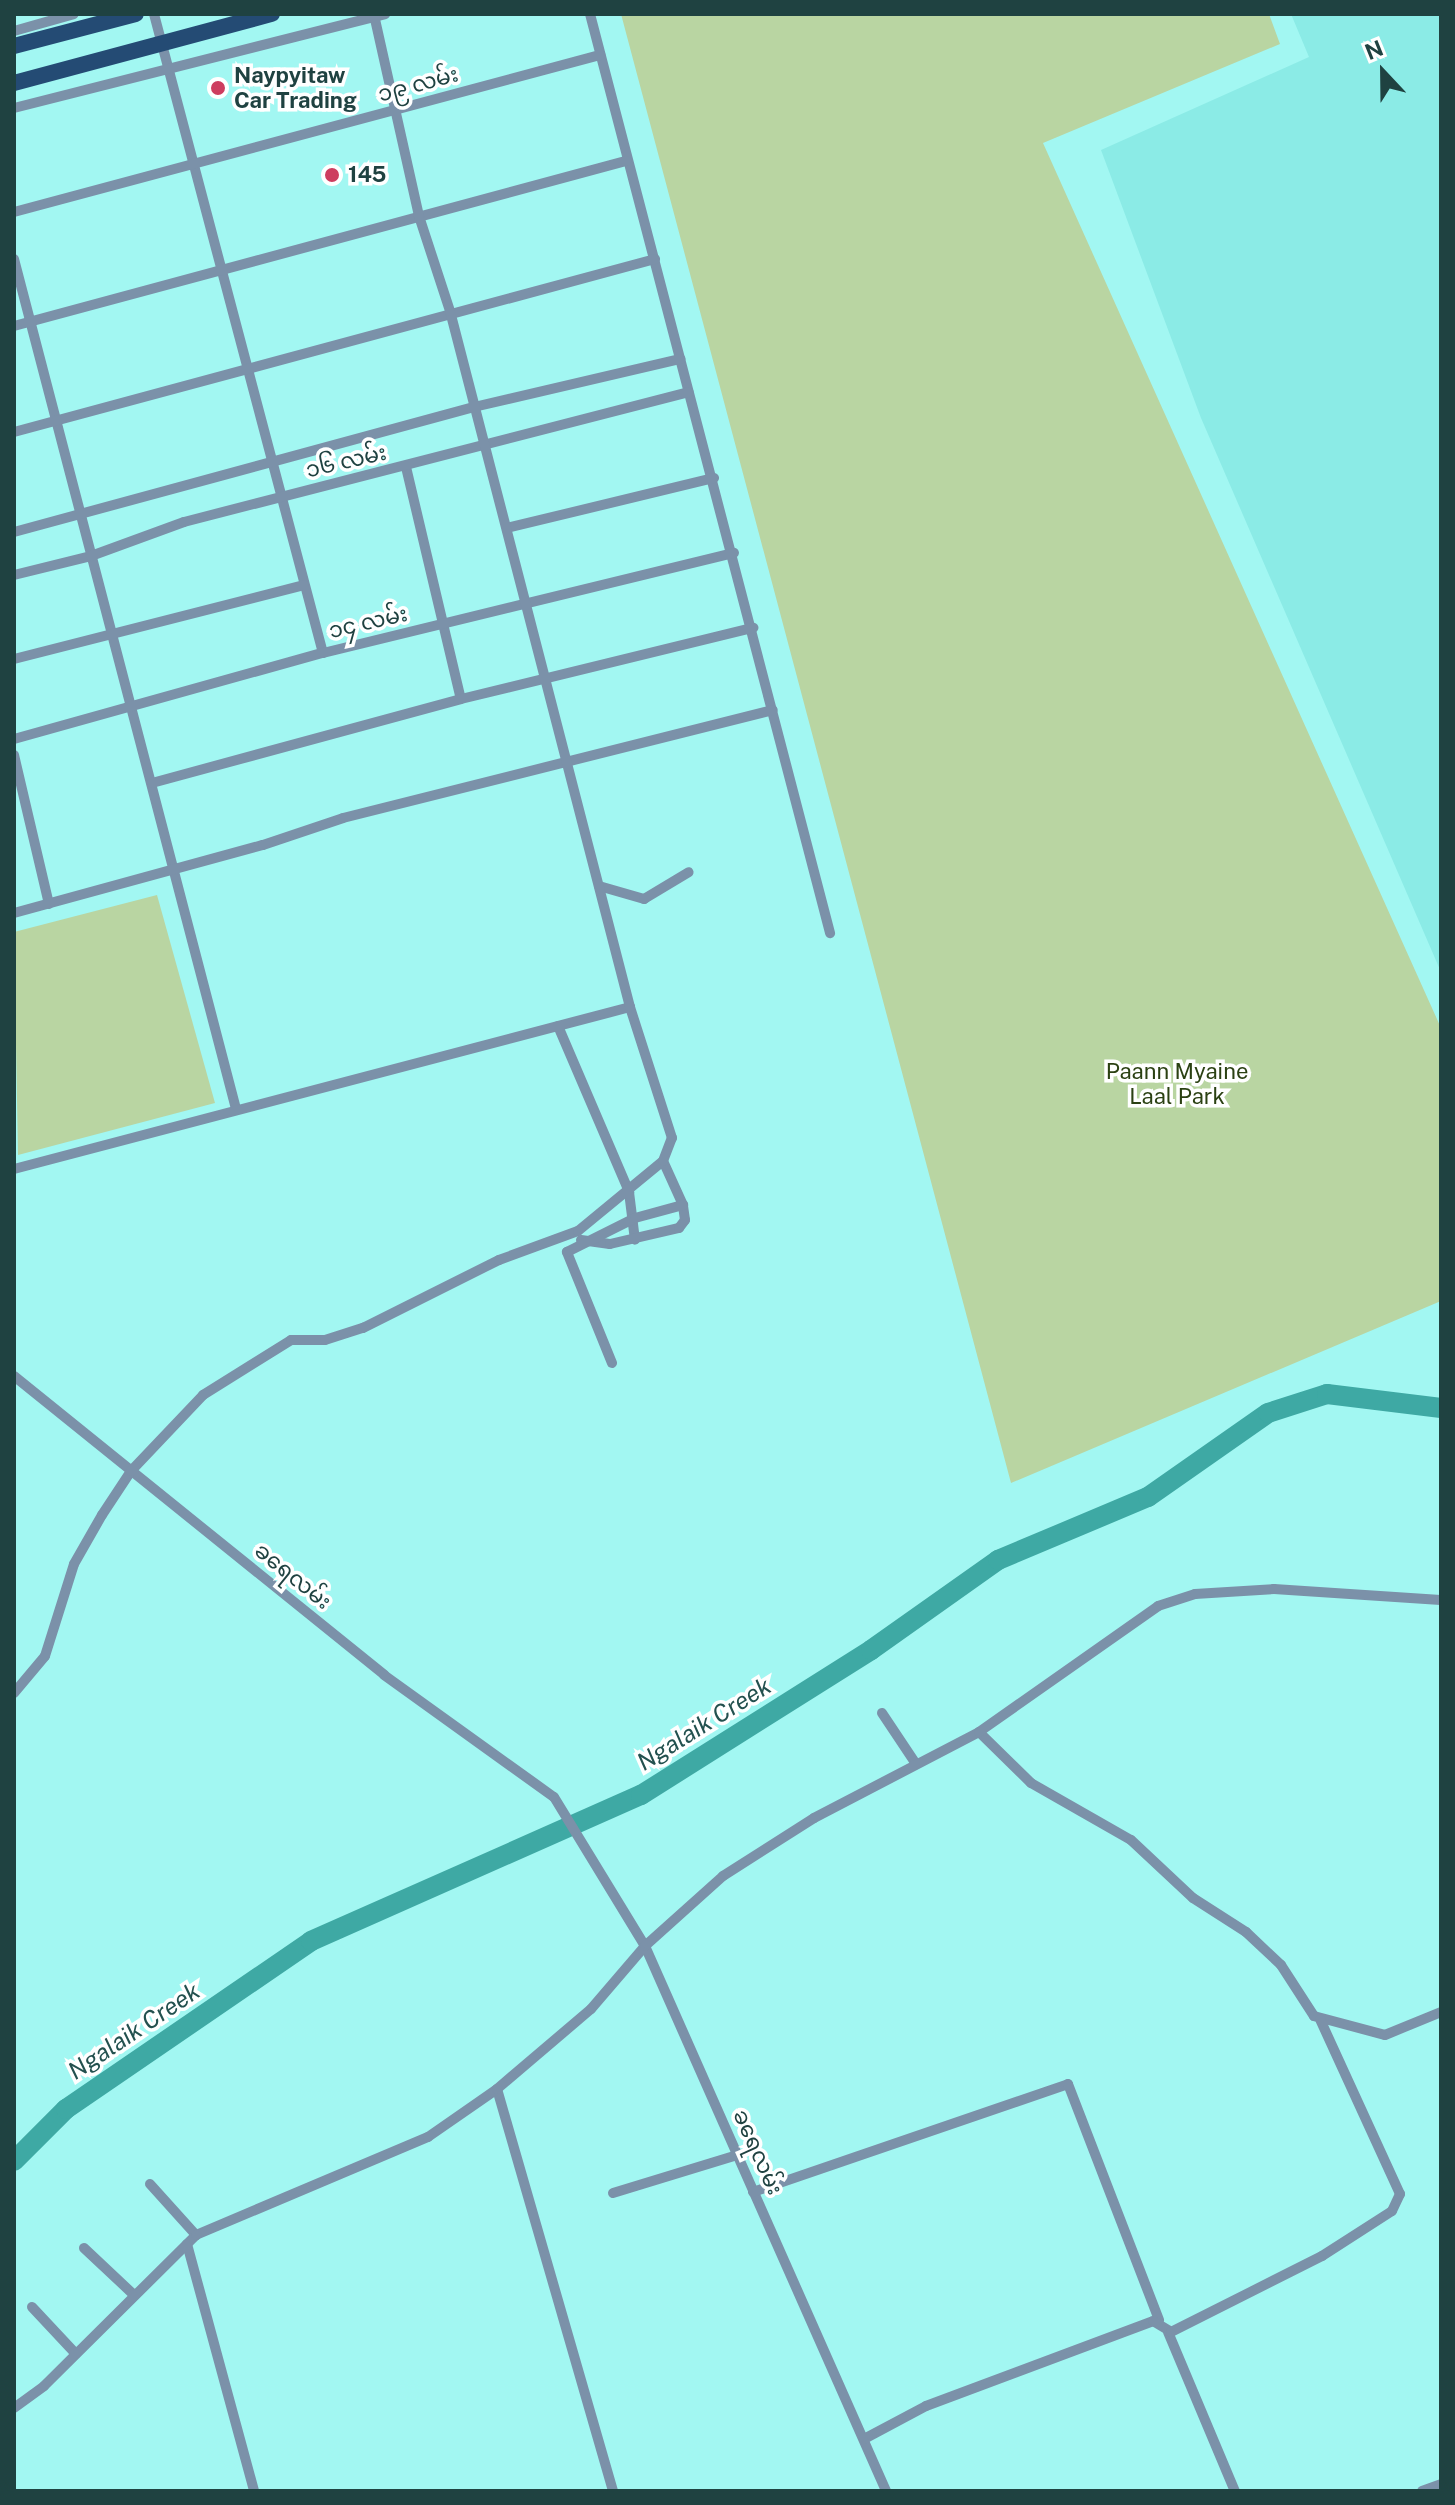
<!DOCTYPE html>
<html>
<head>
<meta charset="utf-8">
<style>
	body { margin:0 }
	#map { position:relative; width:1455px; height:2505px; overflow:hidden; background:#a2f7f2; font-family:"Public Sans","Noto Sans Myanmar",sans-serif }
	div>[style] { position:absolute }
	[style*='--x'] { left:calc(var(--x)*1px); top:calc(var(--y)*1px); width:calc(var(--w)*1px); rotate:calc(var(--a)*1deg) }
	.built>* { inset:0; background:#8bebe6 }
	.green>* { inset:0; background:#b9d5a2 }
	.river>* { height:20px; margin:-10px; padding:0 10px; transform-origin:10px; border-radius:10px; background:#3ea9a4 }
	.minor>* { height:10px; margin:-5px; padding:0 5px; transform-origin:5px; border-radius:5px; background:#7b91a9 }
	.primary>* { height:16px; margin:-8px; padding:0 8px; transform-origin:8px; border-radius:8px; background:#244b74 }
	.dots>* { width:22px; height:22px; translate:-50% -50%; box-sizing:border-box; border:4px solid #fff; border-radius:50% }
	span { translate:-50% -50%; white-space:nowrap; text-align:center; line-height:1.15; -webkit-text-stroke:7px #fff; paint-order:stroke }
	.poi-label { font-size:22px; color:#1f4241; font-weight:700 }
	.left { translate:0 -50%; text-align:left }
	.street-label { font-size:22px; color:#1f4241 }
	.park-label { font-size:22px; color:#2b4113 }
	.water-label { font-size:24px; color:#23514f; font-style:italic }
	.frame { position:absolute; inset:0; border:16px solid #1f4241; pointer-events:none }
	.north { position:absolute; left:1343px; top:32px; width:80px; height:80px; -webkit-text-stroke:6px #fff; paint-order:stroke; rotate:338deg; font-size:22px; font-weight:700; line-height:32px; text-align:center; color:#1f4241 }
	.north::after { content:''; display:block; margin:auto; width:28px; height:36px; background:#1f4241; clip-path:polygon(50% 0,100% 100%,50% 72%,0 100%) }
</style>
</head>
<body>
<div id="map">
	<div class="built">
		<i style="clip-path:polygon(1291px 14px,1441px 14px,1441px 972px,1201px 418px,1101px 150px,1309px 57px)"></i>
	</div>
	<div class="green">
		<i style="clip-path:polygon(621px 14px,1269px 14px,1280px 44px,1043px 143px,1441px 1028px,1441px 1301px,1011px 1483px)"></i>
		<i style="clip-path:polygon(157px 895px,215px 1103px,18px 1155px,14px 932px)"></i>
	</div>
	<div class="river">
		<i style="--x:14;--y:2161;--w:74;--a:-45"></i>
		<i style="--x:66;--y:2109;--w:297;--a:-34.4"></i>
		<i style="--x:311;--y:1941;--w:361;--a:-23.9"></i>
		<i style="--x:641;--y:1795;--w:272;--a:-32.2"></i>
		<i style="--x:871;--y:1650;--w:156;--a:-35.3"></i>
		<i style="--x:998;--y:1560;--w:163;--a:-22.8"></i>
		<i style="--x:1148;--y:1497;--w:146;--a:-35"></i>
		<i style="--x:1268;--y:1413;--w:62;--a:-17.9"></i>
		<i style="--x:1327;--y:1394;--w:115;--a:7"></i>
	</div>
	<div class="minor">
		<i style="--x:154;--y:14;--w:661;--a:75.19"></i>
		<i style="--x:590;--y:14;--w:950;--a:75.36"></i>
		<i style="--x:14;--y:31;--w:62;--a:-15.8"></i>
		<i style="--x:14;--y:108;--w:383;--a:-14.2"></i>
		<i style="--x:14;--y:212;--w:607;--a:-15"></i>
		<i style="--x:14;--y:259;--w:879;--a:75.36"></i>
		<i style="--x:14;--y:326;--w:634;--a:-15.09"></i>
		<i style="--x:14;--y:432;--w:664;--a:-15.1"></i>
		<i style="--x:406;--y:467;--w:238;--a:76.7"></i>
		<i style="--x:507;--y:528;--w:213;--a:-13.6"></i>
		<i style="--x:14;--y:532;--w:477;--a:-15.2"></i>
		<i style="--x:474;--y:407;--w:212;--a:-13.1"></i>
		<i style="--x:14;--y:575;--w:79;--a:-13.9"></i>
		<i style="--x:91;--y:556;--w:99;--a:-20.1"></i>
		<i style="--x:184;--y:522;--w:521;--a:-14.44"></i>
		<i style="--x:14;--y:659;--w:299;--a:-14.3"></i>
		<i style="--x:14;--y:739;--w:321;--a:-15.6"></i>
		<i style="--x:323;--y:653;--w:423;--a:-13.7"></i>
		<i style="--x:14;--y:755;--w:153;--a:76.8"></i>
		<i style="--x:152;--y:783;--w:320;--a:-15.2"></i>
		<i style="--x:461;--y:699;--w:301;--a:-13.7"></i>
		<i style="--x:599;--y:886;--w:47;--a:16.1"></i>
		<i style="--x:644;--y:899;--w:52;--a:-31"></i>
		<i style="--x:14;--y:913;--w:258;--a:-15.3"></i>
		<i style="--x:263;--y:845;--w:84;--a:-18.6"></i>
		<i style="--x:343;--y:818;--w:443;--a:-14.1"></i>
		<i style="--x:558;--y:1026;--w:181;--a:66.8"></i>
		<i style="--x:629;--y:1192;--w:48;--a:82.9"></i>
		<i style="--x:14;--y:1169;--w:637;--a:-14.73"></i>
		<i style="--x:581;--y:1240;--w:29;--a:8"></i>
		<i style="--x:610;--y:1244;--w:71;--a:-13.1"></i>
		<i style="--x:679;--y:1228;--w:10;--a:-53"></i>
		<i style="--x:685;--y:1220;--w:15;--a:-98"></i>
		<i style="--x:683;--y:1205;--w:48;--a:-114.4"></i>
		<i style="--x:612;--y:1363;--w:120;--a:-112.1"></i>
		<i style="--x:567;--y:1252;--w:76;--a:-26.6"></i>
		<i style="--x:635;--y:1218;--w:50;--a:-15.2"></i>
		<i style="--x:14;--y:1376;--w:476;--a:38.9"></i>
		<i style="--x:384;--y:1675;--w:209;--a:35.7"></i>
		<i style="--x:554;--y:1797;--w:175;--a:58.6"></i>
		<i style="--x:645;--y:1946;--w:596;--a:66.14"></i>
		<i style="--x:14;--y:1693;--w:48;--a:-50"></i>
		<i style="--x:45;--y:1656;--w:96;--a:-72.5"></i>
		<i style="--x:74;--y:1564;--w:56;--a:-60.3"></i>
		<i style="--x:102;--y:1515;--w:53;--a:-56.6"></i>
		<i style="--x:131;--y:1471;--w:105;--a:-46.5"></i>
		<i style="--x:203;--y:1395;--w:104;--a:-32"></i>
		<i style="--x:291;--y:1340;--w:34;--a:0"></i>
		<i style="--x:325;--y:1340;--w:40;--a:-18"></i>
		<i style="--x:363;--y:1328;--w:152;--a:-26.6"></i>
		<i style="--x:499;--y:1260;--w:84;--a:-20.2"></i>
		<i style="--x:578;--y:1231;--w:110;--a:-39.5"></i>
		<i style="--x:663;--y:1161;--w:25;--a:-69"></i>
		<i style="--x:672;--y:1138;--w:138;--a:-107.8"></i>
		<i style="--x:630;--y:1007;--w:719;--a:-104.5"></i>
		<i style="--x:450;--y:311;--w:100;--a:-108.1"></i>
		<i style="--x:419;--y:216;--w:207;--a:-102.6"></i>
		<i style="--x:882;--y:1713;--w:61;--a:56.3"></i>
		<i style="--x:979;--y:1732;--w:73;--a:44.4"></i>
		<i style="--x:1031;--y:1783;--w:115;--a:29.7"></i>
		<i style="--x:1131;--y:1840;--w:85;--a:43.1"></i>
		<i style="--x:1193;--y:1898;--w:63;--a:32.7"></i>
		<i style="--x:1246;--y:1932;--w:48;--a:43.3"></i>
		<i style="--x:1281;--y:1965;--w:61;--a:57.1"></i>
		<i style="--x:1314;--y:2016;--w:73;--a:15"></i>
		<i style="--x:1385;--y:2035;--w:61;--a:-22.3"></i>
		<i style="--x:497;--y:2089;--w:418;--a:73.9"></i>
		<i style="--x:150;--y:2184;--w:69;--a:48"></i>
		<i style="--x:753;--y:2192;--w:333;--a:-18.9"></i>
		<i style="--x:1068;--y:2084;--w:253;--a:68.9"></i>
		<i style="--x:613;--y:2193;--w:130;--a:-17"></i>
		<i style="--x:187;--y:2244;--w:256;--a:74.8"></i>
		<i style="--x:84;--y:2248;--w:69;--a:43.2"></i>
		<i style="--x:32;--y:2307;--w:64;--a:46.9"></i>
		<i style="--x:1168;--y:2332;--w:173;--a:67.2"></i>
		<i style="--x:14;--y:2408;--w:37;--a:-36"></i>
		<i style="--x:44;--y:2386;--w:214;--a:-44.8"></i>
		<i style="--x:196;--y:2235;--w:252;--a:-22.9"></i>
		<i style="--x:428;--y:2137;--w:84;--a:-34.8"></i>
		<i style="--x:497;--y:2089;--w:123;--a:-40.4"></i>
		<i style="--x:591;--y:2009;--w:83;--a:-49.4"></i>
		<i style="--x:645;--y:1946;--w:105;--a:-41.9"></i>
		<i style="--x:723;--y:1876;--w:108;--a:-32.5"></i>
		<i style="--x:814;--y:1818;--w:186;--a:-27.5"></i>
		<i style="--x:979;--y:1732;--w:219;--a:-35.1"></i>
		<i style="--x:1158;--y:1606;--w:39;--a:-18"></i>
		<i style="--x:1195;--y:1594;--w:79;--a:-3.6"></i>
		<i style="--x:1274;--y:1589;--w:167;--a:3.8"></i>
		<i style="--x:864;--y:2439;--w:70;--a:-28"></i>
		<i style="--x:926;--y:2406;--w:242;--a:-20.5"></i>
		<i style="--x:1153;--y:2321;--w:21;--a:31"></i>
		<i style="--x:1171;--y:2332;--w:169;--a:-26.7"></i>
		<i style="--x:1322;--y:2256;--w:83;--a:-32.7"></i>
		<i style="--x:1392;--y:2211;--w:19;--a:-65"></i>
		<i style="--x:1400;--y:2194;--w:192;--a:-114.6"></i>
		<i style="--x:1422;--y:2491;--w:20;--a:-20"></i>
	</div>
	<div class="primary">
		<i style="--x:14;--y:46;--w:126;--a:-14.7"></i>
		<i style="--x:14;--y:83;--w:267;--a:-15"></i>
	</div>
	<div class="dots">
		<i style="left:218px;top:88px;background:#cd3d5f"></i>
		<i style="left:332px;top:175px;background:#cd3d5f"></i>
	</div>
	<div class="poi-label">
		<span class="left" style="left:234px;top:88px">Naypyitaw<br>Car Trading</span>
		<span class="left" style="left:348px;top:175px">145</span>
	</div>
	<div class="street-label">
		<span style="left:418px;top:84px;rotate:-15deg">၁၉ လမ်း</span>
		<span style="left:346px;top:461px;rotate:-13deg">၁၆ လမ်း</span>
		<span style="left:368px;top:622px;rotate:-13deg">၁၄ လမ်း</span>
		<span style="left:293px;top:1576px;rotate:39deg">ခရေလမ်း</span>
		<span style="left:758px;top:2152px;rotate:66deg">ခရေလမ်း</span>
	</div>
	<div class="park-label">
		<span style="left:1177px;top:1084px">Paann Myaine<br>Laal Park</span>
	</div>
	<div class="water-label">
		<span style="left:704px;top:1724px;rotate:-32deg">Ngalaik Creek</span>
		<span style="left:134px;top:2031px;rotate:-34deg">Ngalaik Creek</span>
	</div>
	<div class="frame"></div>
	<div class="north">N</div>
</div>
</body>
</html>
